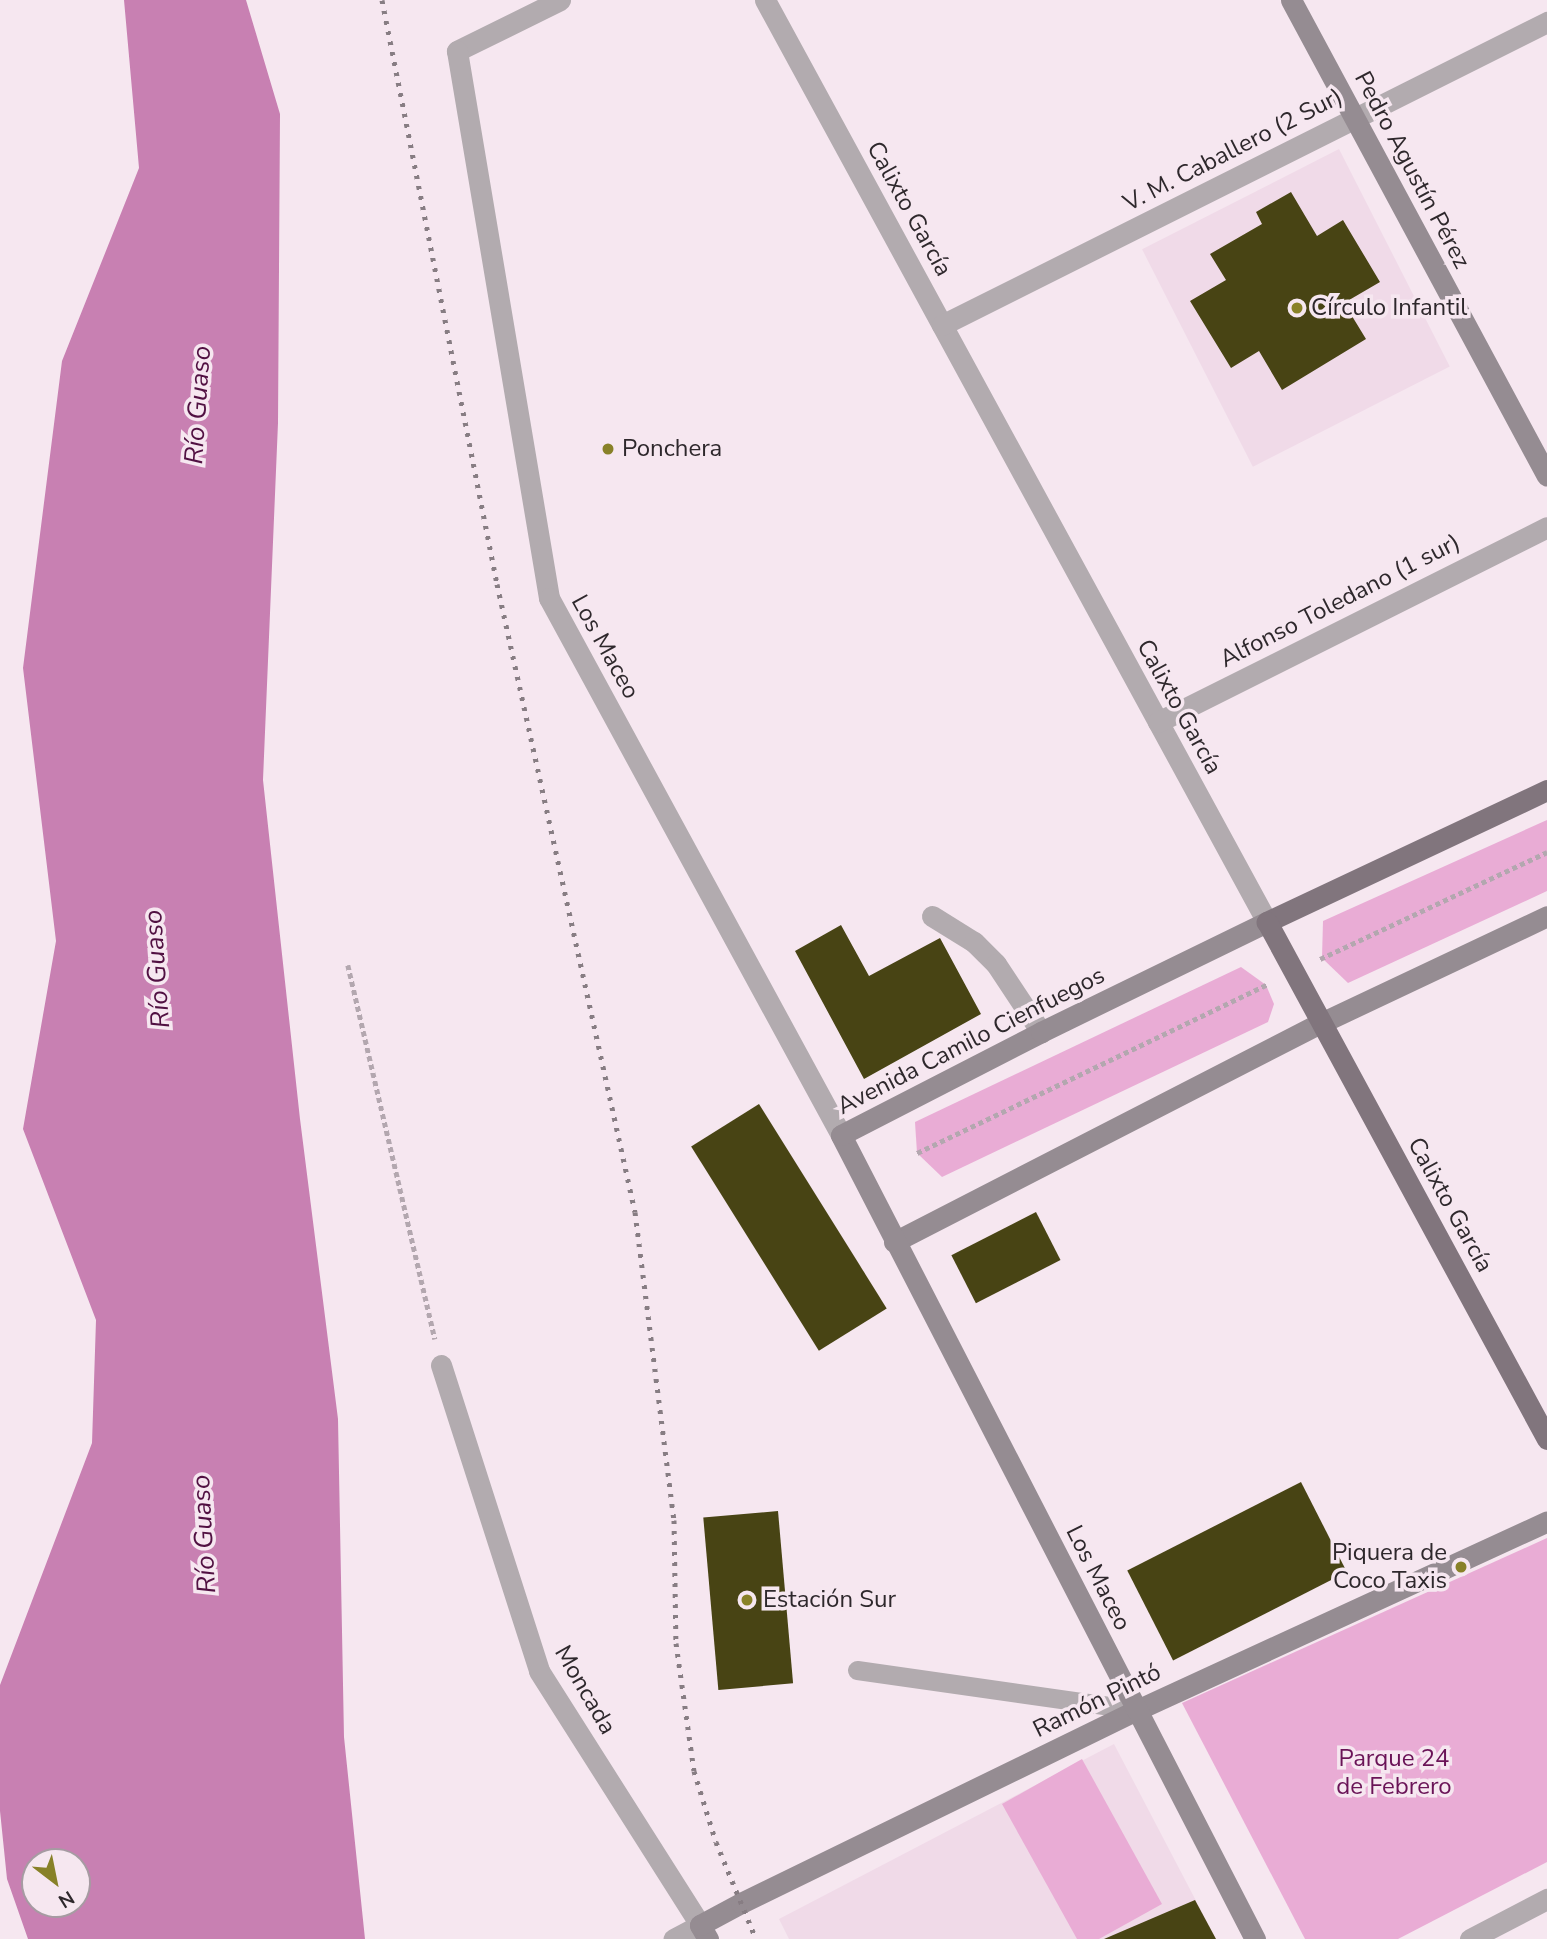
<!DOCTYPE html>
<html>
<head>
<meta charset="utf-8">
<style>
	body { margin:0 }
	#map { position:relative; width:1547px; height:1939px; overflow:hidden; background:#f6e7f0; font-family:"Nunito Sans",sans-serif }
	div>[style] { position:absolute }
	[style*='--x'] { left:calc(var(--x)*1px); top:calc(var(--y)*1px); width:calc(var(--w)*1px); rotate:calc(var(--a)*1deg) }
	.built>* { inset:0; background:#f0dae8; transform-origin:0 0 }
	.green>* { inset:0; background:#e9acd5 }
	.water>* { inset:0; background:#c880b2 }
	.building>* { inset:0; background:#484414; transform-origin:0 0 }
	.path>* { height:4.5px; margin-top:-2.25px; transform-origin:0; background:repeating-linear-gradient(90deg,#b3a7af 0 5px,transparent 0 8.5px) }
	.lane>* { height:19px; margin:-9.5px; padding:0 9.5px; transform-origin:9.5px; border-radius:9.5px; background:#b2abaf }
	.street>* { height:21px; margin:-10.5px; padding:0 10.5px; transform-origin:10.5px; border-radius:10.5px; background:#b2abaf }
	.secondary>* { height:21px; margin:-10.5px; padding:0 10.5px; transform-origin:10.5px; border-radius:10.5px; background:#958c92 }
	.primary>* { height:21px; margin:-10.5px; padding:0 10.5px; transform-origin:10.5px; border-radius:10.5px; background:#81757d }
	.rail>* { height:5px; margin-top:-2.5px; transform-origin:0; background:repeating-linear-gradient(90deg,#877d83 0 3.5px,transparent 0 10.5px) }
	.dots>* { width:19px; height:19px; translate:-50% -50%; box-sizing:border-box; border:4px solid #f6e7f0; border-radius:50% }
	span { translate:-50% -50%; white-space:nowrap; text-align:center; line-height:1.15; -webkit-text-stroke:7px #f6e7f0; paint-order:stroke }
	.street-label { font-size:24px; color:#2e282c }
	.poi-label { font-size:24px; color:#2e282c }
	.left { translate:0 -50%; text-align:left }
	.right { translate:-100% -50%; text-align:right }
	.park-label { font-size:24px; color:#6a1357 }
	.water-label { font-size:26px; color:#511042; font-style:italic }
	.north { position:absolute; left:21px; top:1848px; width:70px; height:70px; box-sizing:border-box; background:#f6e7f0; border:2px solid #a69ba2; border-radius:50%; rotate:148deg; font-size:19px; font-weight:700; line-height:28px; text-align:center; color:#2e282c }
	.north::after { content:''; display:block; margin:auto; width:24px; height:32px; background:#888128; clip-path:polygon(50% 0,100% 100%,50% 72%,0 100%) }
</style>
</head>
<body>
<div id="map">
	<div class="built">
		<i style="left:1339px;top:149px;width:244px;height:221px;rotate:63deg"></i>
		<i style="clip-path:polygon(1114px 1744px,1216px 1939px,789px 1939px,779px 1919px)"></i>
	</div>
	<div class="green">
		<i style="clip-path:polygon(1547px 820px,1547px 891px,1348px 983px,1322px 958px,1323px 921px)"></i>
		<i style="clip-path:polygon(1241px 967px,1266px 985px,1274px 1004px,1268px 1022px,942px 1177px,917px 1153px,915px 1122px)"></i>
		<i style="clip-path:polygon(1547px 1538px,1547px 1862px,1398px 1939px,1305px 1939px,1182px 1703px)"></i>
		<i style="clip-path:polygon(1082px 1759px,1162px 1904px,1099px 1939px,1077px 1939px,1002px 1804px)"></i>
	</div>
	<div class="water">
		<i style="clip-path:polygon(evenodd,124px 0,246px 0,280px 114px,278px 423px,263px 780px,300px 1119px,338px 1419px,344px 1737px,365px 1939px,28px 1939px,7px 1879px,0 1811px,0 1685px,92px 1443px,96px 1320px,23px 1129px,56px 941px,23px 668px,62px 361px,139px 168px,124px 0,77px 1862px,77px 1904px,35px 1904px,35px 1862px,77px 1862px)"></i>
	</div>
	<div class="building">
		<i style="clip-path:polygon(1291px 192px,1317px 236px,1343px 220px,1380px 282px,1344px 303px,1366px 339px,1282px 390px,1259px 351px,1231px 368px,1190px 301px,1226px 280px,1210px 254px,1262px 224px,1256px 212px)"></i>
		<i style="clip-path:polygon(841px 925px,869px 976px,940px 938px,981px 1014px,864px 1079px,795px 951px)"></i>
		<i style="left:759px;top:1104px;width:241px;height:80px;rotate:58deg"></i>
		<i style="left:1036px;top:1212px;width:54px;height:95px;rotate:63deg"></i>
		<i style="left:1301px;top:1482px;width:101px;height:195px;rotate:63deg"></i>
		<i style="left:778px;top:1511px;width:173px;height:75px;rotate:85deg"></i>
		<i style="clip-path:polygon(1195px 1900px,1216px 1939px,1104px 1939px)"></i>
	</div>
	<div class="path">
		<i style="--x:1320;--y:959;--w:251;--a:-25.2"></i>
		<i style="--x:348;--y:965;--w:384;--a:76.9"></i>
		<i style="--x:917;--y:1153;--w:390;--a:-25.7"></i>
	</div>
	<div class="lane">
		<i style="--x:857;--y:1670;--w:283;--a:8.1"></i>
	</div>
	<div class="street">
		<i style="--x:560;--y:0;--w:115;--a:153.7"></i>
		<i style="--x:457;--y:51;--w:555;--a:80.45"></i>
		<i style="--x:549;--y:598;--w:611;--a:61.46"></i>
		<i style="--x:765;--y:0;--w:1050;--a:61.43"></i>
		<i style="--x:942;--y:325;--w:677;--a:-26.6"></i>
		<i style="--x:1158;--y:722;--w:435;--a:-26.6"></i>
		<i style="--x:932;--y:916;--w:49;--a:31.8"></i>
		<i style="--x:974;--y:942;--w:31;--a:45"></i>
		<i style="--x:996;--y:964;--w:82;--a:56.5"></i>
		<i style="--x:441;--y:1365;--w:321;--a:72.2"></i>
		<i style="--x:539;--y:1671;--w:301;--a:57.6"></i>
		<i style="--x:700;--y:1925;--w:30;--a:152"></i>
		<i style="--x:1470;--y:1939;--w:87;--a:-27.5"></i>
	</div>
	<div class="secondary">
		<i style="--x:1291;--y:0;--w:540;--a:61.73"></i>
		<i style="--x:894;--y:1242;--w:480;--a:-27.2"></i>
		<i style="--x:1321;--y:1023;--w:250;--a:-25.3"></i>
		<i style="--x:708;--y:1939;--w:16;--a:-120"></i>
		<i style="--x:700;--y:1925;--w:47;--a:-28.2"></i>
		<i style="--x:741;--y:1903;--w:441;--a:-26"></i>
		<i style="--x:1137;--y:1710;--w:451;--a:-24.7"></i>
		<i style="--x:1255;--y:1939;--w:904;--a:-117.25"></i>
		<i style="--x:841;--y:1135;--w:225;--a:-27.2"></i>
		<i style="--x:1041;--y:1032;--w:251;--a:-26"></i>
	</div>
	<div class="primary">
		<i style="--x:1547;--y:790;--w:310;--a:154.8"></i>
		<i style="--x:1267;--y:922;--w:588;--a:61.56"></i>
	</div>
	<div class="rail">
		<i style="--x:382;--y:0;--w:595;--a:78.86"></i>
		<i style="--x:497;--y:584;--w:643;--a:77.61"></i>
		<i style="--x:635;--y:1212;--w:310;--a:82.8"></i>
		<i style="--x:674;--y:1520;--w:123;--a:89.1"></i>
		<i style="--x:676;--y:1643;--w:129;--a:82"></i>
		<i style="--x:694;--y:1771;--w:74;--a:72.8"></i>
		<i style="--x:716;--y:1842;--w:105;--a:67.6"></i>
	</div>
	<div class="dots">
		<i style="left:1297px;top:308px;background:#888128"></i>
		<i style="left:608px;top:449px;background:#888128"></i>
		<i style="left:1461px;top:1567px;background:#888128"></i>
		<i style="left:747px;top:1600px;background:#888128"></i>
	</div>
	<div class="street-label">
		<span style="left:1233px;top:150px;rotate:-27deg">V. M. Caballero (2 Sur)</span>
		<span style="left:1412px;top:170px;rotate:62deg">Pedro Agustín Pérez</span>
		<span style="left:909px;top:209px;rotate:61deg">Calixto García</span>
		<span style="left:1340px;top:601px;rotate:-27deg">Alfonso Toledano (1 sur)</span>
		<span style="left:605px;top:647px;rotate:61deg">Los Maceo</span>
		<span style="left:1179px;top:707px;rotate:61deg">Calixto García</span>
		<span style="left:971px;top:1041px;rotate:-27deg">Avenida Camilo Cienfuegos</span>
		<span style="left:1450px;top:1205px;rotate:61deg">Calixto García</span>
		<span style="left:1098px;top:1578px;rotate:63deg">Los Maceo</span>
		<span style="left:585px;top:1690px;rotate:60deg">Moncada</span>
		<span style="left:1097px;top:1701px;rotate:-26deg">Ramón Pintó</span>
	</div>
	<div class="poi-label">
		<span class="left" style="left:1311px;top:308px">Círculo Infantil</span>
		<span class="left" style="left:622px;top:449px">Ponchera</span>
		<span class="right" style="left:1447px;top:1567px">Piquera de<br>Coco Taxis</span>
		<span class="left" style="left:763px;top:1600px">Estación Sur</span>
	</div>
	<div class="park-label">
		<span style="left:1394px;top:1773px">Parque 24<br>de Febrero</span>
	</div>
	<div class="water-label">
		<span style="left:198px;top:405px;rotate:-86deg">Río Guaso</span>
		<span style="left:157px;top:969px;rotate:-94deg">Río Guaso</span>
		<span style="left:204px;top:1534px;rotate:-93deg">Río Guaso</span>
	</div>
	<div class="north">N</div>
</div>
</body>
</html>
